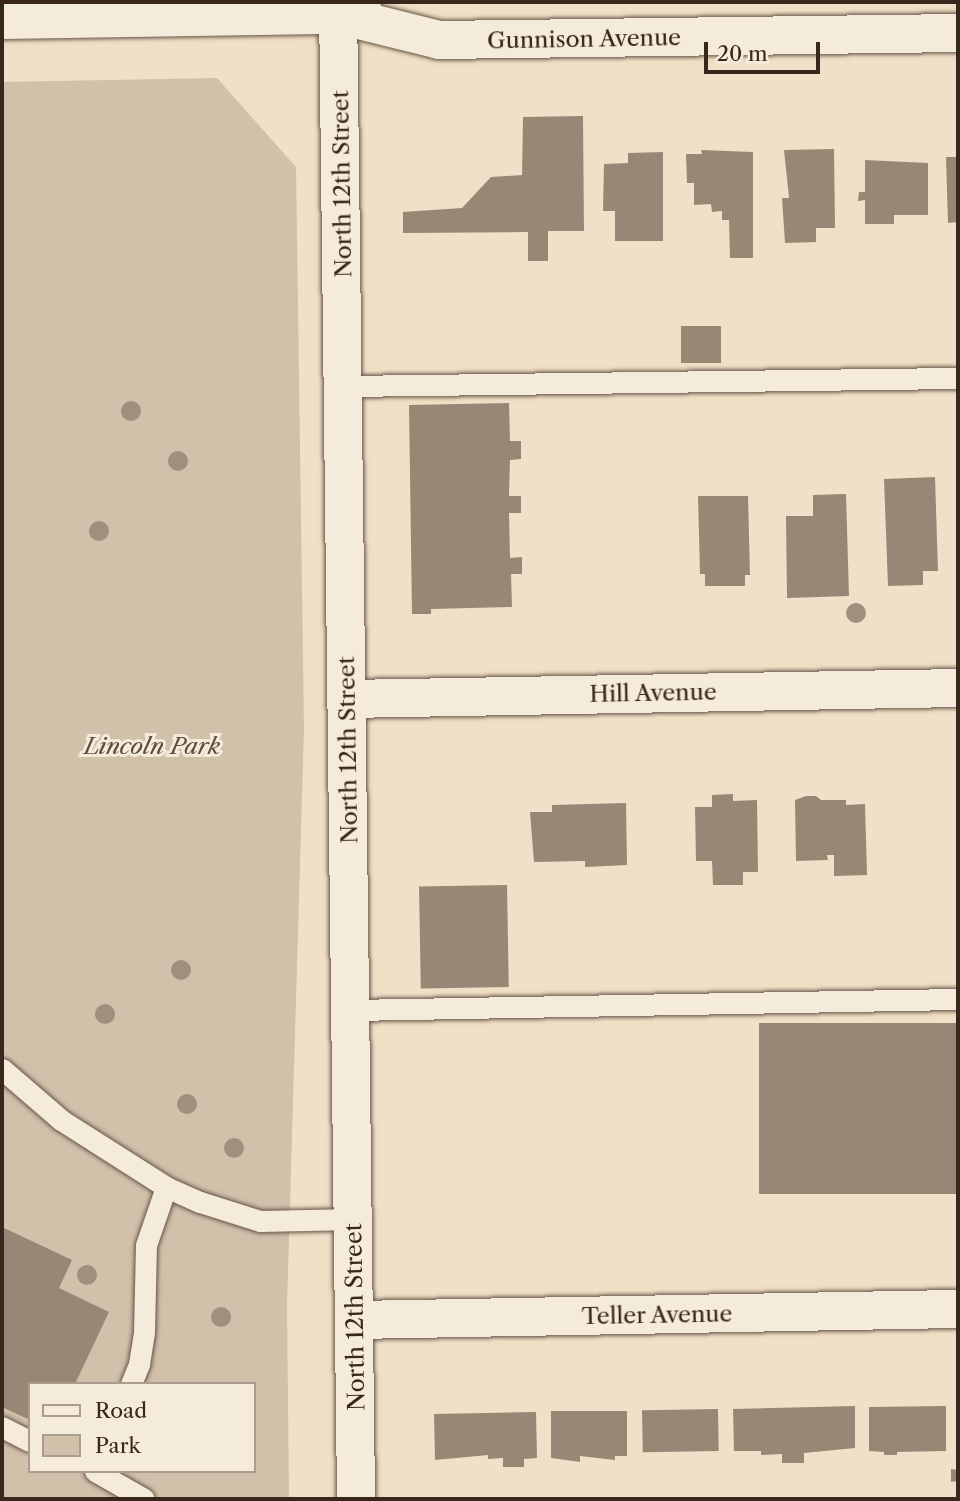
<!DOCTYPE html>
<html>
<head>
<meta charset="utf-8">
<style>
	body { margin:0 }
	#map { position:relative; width:960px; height:1501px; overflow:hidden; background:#f0e0c7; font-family:"Libre Caslon Text",serif }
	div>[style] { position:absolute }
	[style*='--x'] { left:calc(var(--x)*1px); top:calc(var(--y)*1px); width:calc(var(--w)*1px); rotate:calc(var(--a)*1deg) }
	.green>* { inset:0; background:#d1c0aa }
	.building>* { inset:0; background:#988775; transform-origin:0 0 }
	.roads { filter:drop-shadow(0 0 2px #675447) drop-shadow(0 0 2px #675447) }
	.lane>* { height:21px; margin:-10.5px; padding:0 10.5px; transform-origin:10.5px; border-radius:10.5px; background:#f5ebdb }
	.street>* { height:38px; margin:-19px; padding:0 19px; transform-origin:19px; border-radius:19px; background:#f5ebdb }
	.secondary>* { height:38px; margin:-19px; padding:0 19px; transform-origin:19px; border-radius:19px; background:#f5ebdb }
	.trees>* { width:20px; height:20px; margin:-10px; border-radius:50%; background:#a08f7d }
	span { translate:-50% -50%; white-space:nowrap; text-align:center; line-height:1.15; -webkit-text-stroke:6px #f5ebdb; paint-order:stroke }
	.street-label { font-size:23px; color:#39261c }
	.park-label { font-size:23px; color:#5f4c40; font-style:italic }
	.frame { position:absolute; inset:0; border:4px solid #39261c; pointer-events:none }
	.legend { position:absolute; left:28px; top:1382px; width:228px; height:91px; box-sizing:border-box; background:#f5ebdb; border:2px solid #aa9c8f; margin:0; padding:9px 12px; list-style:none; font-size:21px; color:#39261c }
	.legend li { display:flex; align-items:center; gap:14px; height:35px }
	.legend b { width:35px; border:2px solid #aa9c8f }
	.scale { position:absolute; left:704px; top:42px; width:116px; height:32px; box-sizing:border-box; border:4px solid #39261c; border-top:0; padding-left:9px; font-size:21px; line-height:24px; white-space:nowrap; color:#39261c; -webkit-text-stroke:5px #f5ebdb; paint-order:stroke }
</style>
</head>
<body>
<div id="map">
	<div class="green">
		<i style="clip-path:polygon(evenodd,217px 78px,296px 167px,304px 728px,287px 1306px,289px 1499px,2px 1499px,2px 82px,217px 78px,30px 1384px,254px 1384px,254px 1471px,30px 1471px,30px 1384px)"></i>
	</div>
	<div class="building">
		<i style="clip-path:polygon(583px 116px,584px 231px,548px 231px,548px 261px,528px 261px,528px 232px,403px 233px,403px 212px,462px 208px,491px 177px,522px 175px,523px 117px)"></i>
		<i style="clip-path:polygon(834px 149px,835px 228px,816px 228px,816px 242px,785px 243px,782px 198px,789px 198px,784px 150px)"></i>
		<i style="clip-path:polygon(701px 150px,753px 152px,753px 258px,730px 258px,729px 220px,722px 220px,722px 211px,712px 212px,711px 204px,694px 205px,694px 183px,687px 183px,686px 154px,702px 154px)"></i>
		<i style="clip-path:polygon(663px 152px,663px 241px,615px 241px,615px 211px,603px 211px,604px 164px,628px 163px,628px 153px)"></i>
		<i style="clip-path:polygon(946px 157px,958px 157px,958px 222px,948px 223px)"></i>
		<i style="clip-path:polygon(865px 160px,928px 163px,928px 215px,894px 215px,894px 224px,865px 224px,865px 200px,858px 201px,859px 192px,865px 192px)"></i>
		<i style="left:681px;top:326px;width:40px;height:37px"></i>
		<i style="clip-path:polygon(509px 403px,510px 441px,521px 441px,521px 459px,510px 460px,509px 496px,521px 496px,521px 513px,509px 513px,510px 558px,522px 557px,522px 574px,511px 574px,512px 607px,431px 609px,431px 614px,412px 614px,409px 405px)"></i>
		<i style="clip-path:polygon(935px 477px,938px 571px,923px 571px,923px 585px,888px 586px,884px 479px)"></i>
		<i style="clip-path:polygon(846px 494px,849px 596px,787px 598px,786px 516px,813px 516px,813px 495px)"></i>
		<i style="clip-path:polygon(698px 496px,748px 496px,750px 575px,745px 575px,745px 586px,705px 586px,705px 574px,700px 574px)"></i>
		<i style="clip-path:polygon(733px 794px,733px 801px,757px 800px,758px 872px,743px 872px,743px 885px,713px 885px,712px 861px,696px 861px,695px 807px,712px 807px,712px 795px)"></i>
		<i style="clip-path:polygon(806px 796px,816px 796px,821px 800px,846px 800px,846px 805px,865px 804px,867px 875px,834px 876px,834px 855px,827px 855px,828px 860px,796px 861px,795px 800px)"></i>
		<i style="clip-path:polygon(626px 803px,627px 865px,585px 867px,585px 861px,534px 862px,530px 812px,552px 812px,552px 805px)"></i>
		<i style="left:507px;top:885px;width:102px;height:88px;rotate:89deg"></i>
		<i style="left:958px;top:1023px;width:171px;height:199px;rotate:90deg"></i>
		<i style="clip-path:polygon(2px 1227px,72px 1260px,59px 1288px,109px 1312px,75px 1384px,30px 1384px,30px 1420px,2px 1407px)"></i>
		<i style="clip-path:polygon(855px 1406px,855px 1448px,804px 1453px,804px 1463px,782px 1463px,782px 1454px,761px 1455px,761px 1451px,734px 1451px,733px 1409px)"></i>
		<i style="clip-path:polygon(946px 1406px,946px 1451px,897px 1452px,897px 1455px,884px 1455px,884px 1452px,869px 1451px,869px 1407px)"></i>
		<i style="left:718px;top:1409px;width:42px;height:76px;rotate:89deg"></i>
		<i style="clip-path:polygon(551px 1411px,627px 1411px,627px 1456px,615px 1456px,615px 1460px,580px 1456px,580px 1462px,551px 1458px)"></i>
		<i style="clip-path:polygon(536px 1412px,537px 1458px,524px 1459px,524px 1467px,503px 1467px,503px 1458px,488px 1459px,488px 1455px,435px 1460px,434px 1414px)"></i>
		<i style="clip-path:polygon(951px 1469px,958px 1470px,958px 1481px,951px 1482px)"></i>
	</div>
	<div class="roads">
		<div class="lane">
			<i style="--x:345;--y:386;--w:613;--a:-0.75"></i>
			<i style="--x:351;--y:1010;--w:607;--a:-1.04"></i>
			<i style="--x:2;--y:1069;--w:78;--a:40.8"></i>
			<i style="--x:61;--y:1120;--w:125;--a:32.5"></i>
			<i style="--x:166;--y:1187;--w:37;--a:24"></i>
			<i style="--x:200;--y:1202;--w:63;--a:17.6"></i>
			<i style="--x:260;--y:1221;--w:94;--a:-1.2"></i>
			<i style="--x:131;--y:1384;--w:22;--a:-68"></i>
			<i style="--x:139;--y:1364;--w:32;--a:-81"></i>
			<i style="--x:144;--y:1332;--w:87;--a:-88.7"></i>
			<i style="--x:146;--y:1245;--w:61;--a:-71"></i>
			<i style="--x:2;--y:1427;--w:31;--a:27"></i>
			<i style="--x:95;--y:1471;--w:56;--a:29.7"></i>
		</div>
		<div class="street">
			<i style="--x:347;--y:699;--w:611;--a:-1.03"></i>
			<i style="--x:355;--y:1320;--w:603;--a:-1.05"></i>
		</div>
		<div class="secondary">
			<i style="--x:338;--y:2;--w:1497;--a:89.31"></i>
			<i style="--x:339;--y:15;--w:103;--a:14"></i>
			<i style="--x:439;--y:40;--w:519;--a:-0.77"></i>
			<i style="--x:2;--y:20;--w:337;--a:-0.9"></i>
			<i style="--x:339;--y:15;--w:24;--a:-15"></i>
		</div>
	</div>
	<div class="trees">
		<i style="left:131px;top:411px"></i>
		<i style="left:178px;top:461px"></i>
		<i style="left:99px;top:531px"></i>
		<i style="left:856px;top:613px"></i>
		<i style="left:181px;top:970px"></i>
		<i style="left:105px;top:1014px"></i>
		<i style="left:187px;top:1104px"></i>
		<i style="left:234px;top:1148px"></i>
		<i style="left:87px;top:1275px"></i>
		<i style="left:221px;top:1317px"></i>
	</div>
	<div class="street-label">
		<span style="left:584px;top:39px;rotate:-1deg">Gunnison Avenue</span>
		<span style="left:342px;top:184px;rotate:-91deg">North 12th Street</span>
		<span style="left:653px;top:693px;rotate:-1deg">Hill Avenue</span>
		<span style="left:348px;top:750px;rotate:-91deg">North 12th Street</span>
		<span style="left:657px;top:1315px;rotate:-1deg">Teller Avenue</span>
		<span style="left:355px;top:1317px;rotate:-91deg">North 12th Street</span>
	</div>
	<div class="park-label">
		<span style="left:152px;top:746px">Lincoln Park</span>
	</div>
	<div class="frame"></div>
	<ul class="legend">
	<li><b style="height:9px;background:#f5ebdb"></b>Road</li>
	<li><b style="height:19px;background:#d1c0aa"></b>Park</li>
	</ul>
	<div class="scale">20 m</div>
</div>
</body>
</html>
